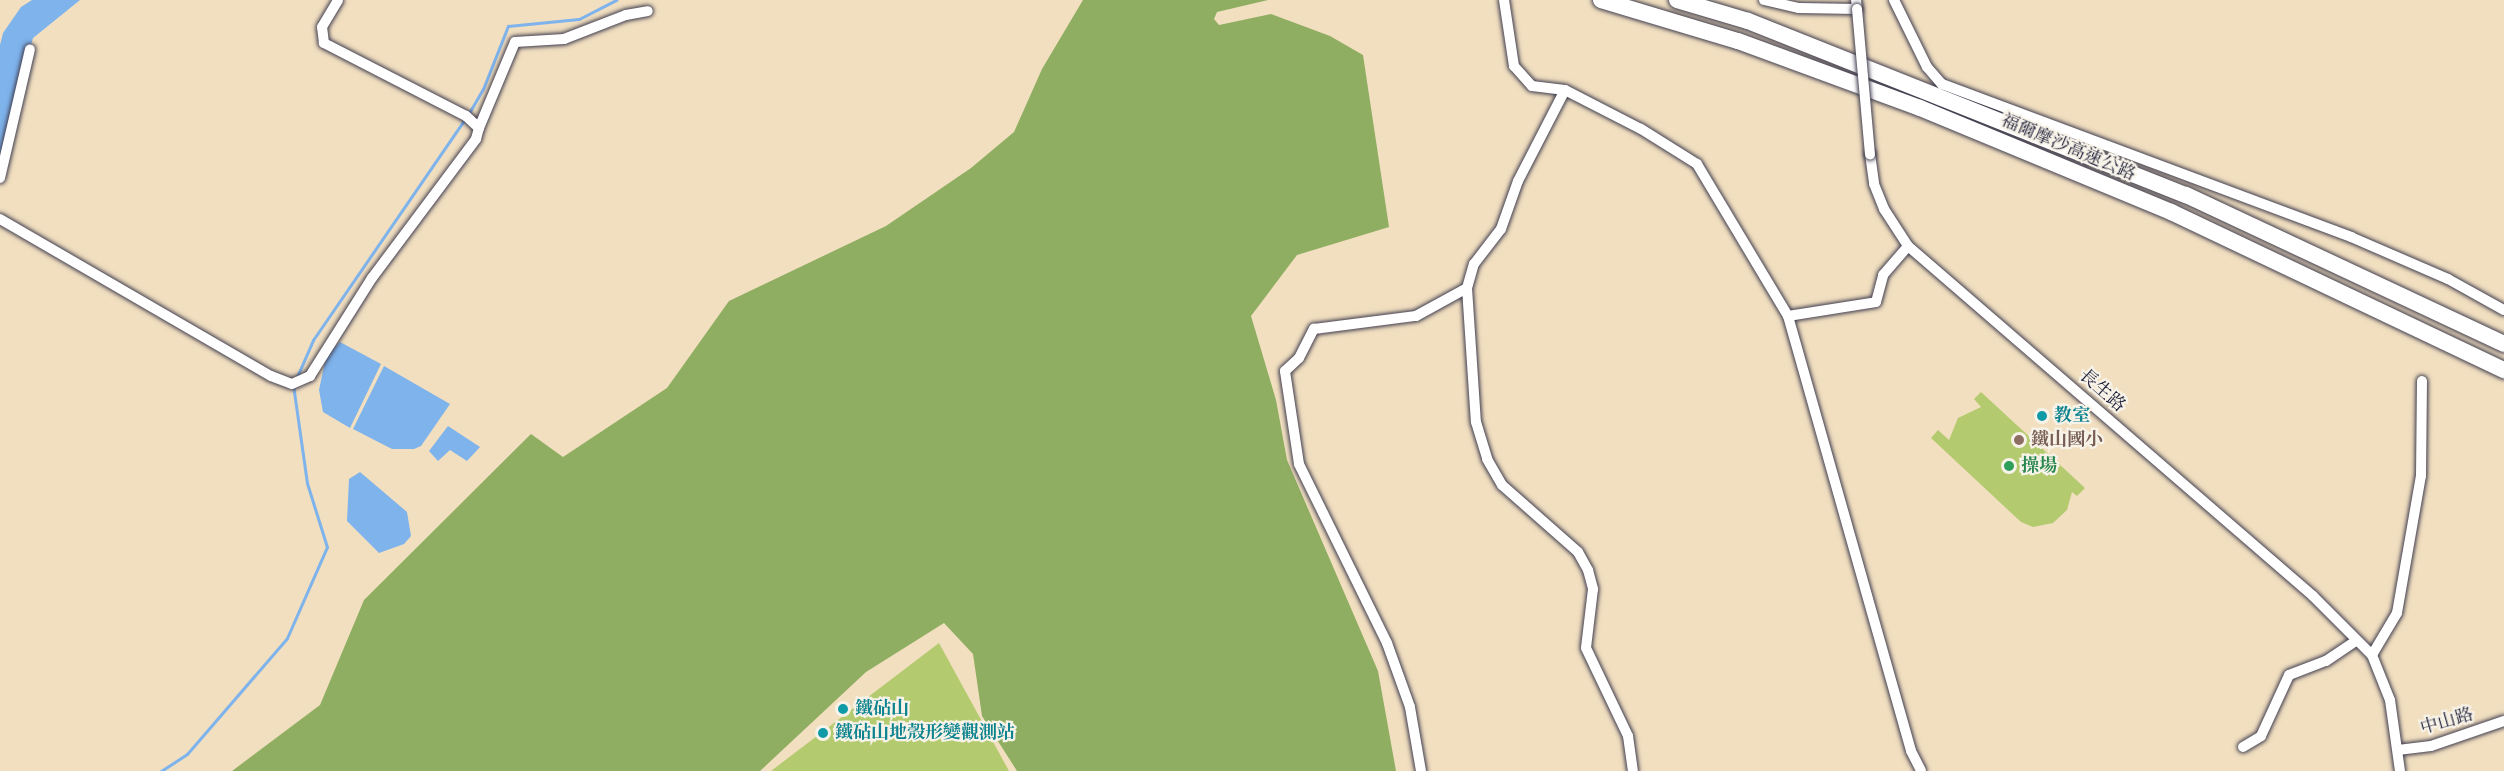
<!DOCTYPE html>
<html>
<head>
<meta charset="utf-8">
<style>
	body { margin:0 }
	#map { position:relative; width:2504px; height:771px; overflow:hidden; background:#f1dfc0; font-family:"IM FELL DW Pica","Noto Serif TC",serif }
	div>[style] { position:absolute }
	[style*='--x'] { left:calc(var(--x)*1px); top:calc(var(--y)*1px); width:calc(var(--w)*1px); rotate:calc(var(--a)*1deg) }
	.green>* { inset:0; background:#b4ca6e }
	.forest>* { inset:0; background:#8fae61 }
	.water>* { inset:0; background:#7eb3ec }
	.stream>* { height:3px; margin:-1.5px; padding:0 1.5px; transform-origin:1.5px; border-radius:1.5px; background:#7eb3ec }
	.roads { filter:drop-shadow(0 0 2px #413e4f) drop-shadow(0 0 2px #413e4f) }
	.minor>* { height:10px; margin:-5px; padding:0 5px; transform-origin:5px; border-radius:5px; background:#fff }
	.highway>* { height:16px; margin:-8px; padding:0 8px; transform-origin:8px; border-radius:8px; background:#fff }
	.bridges { filter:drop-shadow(0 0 2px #413e4f) drop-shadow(0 0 2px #413e4f) }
	.minor-bridge>* { height:10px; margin:-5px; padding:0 5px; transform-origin:5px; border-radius:5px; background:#fff }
	.dots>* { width:16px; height:16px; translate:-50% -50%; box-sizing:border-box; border:3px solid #f7f3e8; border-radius:50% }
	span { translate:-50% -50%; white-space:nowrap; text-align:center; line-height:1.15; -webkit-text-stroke:4.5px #f7f3e8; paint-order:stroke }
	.street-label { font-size:18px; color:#22223b }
	.culture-label { font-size:18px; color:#0d838f; font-weight:700 }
	.left { translate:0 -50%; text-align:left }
	.education-label { font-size:18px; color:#785e54; font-weight:700 }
	.leisure-label { font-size:18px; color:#27864d; font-weight:700 }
</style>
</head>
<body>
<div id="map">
	<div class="green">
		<i style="clip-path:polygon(1981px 392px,2085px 488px,2077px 496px,2072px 492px,2067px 510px,2053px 523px,2033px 527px,2021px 522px,1931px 438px,1938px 430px,1949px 440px,1958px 418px,1981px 407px,1974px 399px)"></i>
		<i style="clip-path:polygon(939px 643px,1009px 771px,771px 771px)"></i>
	</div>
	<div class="forest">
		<i style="clip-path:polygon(1083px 0,1268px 0,1217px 12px,1214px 19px,1219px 25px,1271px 14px,1330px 36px,1363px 55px,1389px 227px,1297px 255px,1251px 316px,1276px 400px,1287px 460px,1378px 671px,1396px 771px,1017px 771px,982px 716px,973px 654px,944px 623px,866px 672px,760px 771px,232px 771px,320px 705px,364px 600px,531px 434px,563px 457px,667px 388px,729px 301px,886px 226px,971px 168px,1014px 132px,1042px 69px)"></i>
	</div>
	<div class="water">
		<i style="clip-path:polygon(32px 0,80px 0,33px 38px,0 158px,0 45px,3px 33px,21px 7px)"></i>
		<i style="clip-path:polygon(340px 342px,381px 364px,350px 428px,323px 412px,319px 390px,326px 357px)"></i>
		<i style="clip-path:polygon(384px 366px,450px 404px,421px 446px,414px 449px,392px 449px,353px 429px)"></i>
		<i style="clip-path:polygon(448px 426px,480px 447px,467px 461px,450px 450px,438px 461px,429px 451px)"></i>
		<i style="clip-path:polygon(360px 472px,407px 512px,411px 536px,404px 544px,379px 553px,347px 521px,349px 479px)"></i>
	</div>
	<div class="stream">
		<i style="--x:469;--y:113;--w:28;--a:-60"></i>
		<i style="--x:483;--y:89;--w:68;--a:-68.4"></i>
		<i style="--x:508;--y:26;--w:71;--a:-5.6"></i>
		<i style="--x:579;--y:19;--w:42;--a:-27.2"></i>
		<i style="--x:296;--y:379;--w:43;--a:-66.4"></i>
		<i style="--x:313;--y:340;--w:268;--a:-55.5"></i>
		<i style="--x:161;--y:771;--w:31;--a:-33"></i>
		<i style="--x:187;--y:754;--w:153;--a:-49.2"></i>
		<i style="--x:287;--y:638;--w:99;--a:-66.3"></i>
		<i style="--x:327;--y:547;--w:67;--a:-107.4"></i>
		<i style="--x:307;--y:483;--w:99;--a:-98.1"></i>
	</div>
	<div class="roads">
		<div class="minor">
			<i style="--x:1504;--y:0;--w:67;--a:81.4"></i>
			<i style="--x:1514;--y:66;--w:27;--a:48"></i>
			<i style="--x:1532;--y:86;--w:33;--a:7"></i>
			<i style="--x:1565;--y:90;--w:85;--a:27.2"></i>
			<i style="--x:1641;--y:129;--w:66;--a:32"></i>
			<i style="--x:1697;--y:164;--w:177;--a:59.1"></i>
			<i style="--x:1788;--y:316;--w:452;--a:74.2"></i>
			<i style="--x:1911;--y:751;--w:22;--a:63"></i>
			<i style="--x:1764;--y:0;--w:36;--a:13"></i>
			<i style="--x:1799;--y:8;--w:58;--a:1"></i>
			<i style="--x:1857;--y:9;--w:9;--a:-96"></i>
			<i style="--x:1894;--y:0;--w:75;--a:63.8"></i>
			<i style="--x:1927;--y:67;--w:23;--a:49"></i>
			<i style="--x:1942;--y:84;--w:437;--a:20.5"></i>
			<i style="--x:2351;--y:237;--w:106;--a:23.4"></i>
			<i style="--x:2448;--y:279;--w:64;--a:29"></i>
			<i style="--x:479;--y:128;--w:93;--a:-67.3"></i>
			<i style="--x:515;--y:42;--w:49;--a:-3.5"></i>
			<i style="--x:564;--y:39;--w:66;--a:-21.2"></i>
			<i style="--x:626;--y:15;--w:22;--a:-10"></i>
			<i style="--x:1870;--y:154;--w:30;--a:82"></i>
			<i style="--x:1874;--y:184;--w:27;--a:68"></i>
			<i style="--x:1884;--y:209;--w:44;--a:57"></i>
			<i style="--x:1908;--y:246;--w:535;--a:40.83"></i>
			<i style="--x:2313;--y:596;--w:83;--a:45"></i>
			<i style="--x:2372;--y:655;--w:48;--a:68.2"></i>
			<i style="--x:2390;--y:700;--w:72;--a:82"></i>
			<i style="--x:0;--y:178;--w:132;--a:-76.9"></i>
			<i style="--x:0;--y:219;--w:313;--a:30.1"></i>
			<i style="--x:271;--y:376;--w:22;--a:21"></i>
			<i style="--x:292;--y:384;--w:20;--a:-24"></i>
			<i style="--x:310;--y:376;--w:116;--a:-57.7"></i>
			<i style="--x:372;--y:278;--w:174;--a:-53.2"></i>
			<i style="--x:476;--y:139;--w:11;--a:-75"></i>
			<i style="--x:479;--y:128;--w:18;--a:-137"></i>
			<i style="--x:466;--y:116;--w:160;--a:-152.8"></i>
			<i style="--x:324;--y:43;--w:16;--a:-97"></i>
			<i style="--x:322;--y:27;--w:31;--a:-59"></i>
			<i style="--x:1467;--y:288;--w:134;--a:86.2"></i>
			<i style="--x:1476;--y:422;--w:39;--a:73"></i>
			<i style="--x:1487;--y:459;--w:30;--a:60"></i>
			<i style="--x:1502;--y:485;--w:101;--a:41.4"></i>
			<i style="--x:1578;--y:552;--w:21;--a:61"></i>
			<i style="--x:1588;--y:570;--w:20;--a:75"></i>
			<i style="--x:1593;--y:589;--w:59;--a:96.8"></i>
			<i style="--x:1586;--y:648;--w:98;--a:64.5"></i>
			<i style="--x:1628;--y:736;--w:35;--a:82"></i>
			<i style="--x:1788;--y:316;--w:89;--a:-9"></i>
			<i style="--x:1876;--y:302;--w:28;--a:-75"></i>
			<i style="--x:1883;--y:275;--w:38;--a:-49"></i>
			<i style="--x:2372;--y:655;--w:49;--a:-59.2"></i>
			<i style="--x:2397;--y:613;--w:139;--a:-80.1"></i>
			<i style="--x:2421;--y:476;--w:95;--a:-89.4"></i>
			<i style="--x:2243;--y:747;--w:21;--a:-31"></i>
			<i style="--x:2261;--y:736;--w:67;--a:-65.3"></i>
			<i style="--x:2289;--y:675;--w:40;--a:-21"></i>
			<i style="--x:2326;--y:661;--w:36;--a:-34"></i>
			<i style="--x:2398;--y:750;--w:33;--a:-7"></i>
			<i style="--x:2431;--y:746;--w:77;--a:-18.9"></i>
			<i style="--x:1421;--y:771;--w:65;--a:-99.8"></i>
			<i style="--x:1410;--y:707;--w:68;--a:-109.8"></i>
			<i style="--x:1387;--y:643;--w:199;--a:-116.2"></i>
			<i style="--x:1299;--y:464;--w:94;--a:-98.6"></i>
			<i style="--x:1285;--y:371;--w:19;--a:-43"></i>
			<i style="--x:1299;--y:358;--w:33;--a:-63"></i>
			<i style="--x:1314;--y:329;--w:103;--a:-7.3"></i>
			<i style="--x:1416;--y:316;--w:58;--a:-28.8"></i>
			<i style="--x:1467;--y:288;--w:25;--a:-74"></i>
			<i style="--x:1474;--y:264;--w:44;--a:-52.4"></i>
			<i style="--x:1501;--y:229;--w:51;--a:-70.5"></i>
			<i style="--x:1518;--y:181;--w:102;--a:-62.7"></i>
		</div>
		<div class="highway">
			<i style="--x:1601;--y:0;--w:143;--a:16.7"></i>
			<i style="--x:1738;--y:41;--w:194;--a:20.2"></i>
			<i style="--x:1920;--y:108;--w:272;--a:22.5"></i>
			<i style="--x:2171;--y:212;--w:369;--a:25.4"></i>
			<i style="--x:1677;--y:0;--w:74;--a:16.5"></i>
			<i style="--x:1748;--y:21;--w:471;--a:21.7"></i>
			<i style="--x:2186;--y:195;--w:351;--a:25.1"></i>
		</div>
	</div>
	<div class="bridges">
		<div class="minor-bridge">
			<i style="--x:1857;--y:9;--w:146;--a:84.9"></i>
		</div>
	</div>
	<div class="dots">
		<i style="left:2042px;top:416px;background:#0f9aa8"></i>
		<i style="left:2019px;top:440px;background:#8d6e63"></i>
		<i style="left:2009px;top:466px;background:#2e9e5b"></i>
		<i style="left:843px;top:709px;background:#0f9aa8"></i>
		<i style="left:823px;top:733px;background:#0f9aa8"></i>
	</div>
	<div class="street-label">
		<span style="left:2068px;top:148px;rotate:23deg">福爾摩沙高速公路</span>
		<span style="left:2102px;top:391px;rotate:41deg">長生路</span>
		<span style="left:2447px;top:722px;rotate:-16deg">中山路</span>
	</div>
	<div class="culture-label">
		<span class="left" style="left:2054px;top:416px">教室</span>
		<span class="left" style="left:855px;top:709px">鐵砧山</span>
		<span class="left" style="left:835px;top:733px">鐵砧山地殼形變觀測站</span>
	</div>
	<div class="education-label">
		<span class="left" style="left:2031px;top:440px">鐵山國小</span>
	</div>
	<div class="leisure-label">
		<span class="left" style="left:2021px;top:466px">操場</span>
	</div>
</div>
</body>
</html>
